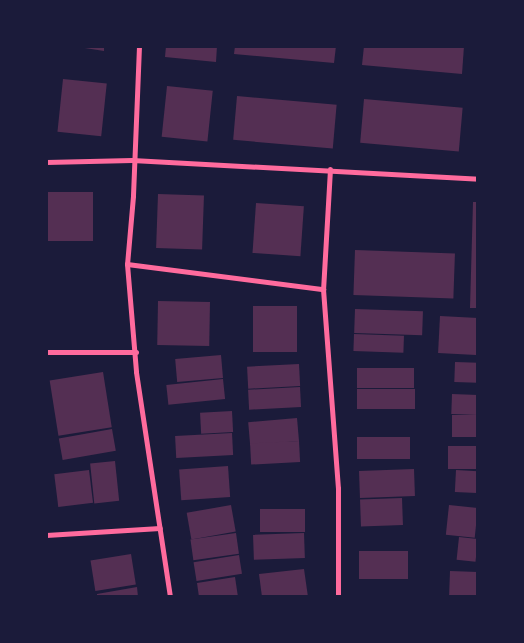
<!DOCTYPE html>
<html>
<head>
<meta charset="utf-8">
<style>
	body { margin:0 }
	#map { position:relative; width:524px; height:643px; overflow:hidden; background:#1b1b3a; font-family:"Golos Text",sans-serif }
	div>[style] { position:absolute }
	[style*='--x'] { left:calc(var(--x)*1px); top:calc(var(--y)*1px); width:calc(var(--w)*1px); rotate:calc(var(--a)*1deg) }
	.building>* { inset:0; background:#542f53; transform-origin:0 0 }
	.minor>* { height:5px; margin:-2.5px; padding:0 2.5px; transform-origin:2.5px; border-radius:2.5px; background:#ff6b9d }
	span { translate:-50% -50%; white-space:nowrap; text-align:center; line-height:1.15; -webkit-text-stroke:4.5px #1b1b3a; paint-order:stroke }
	.frame { position:absolute; inset:0; border:48px solid #1b1b3a; pointer-events:none }
</style>
</head>
<body>
<div id="map">
	<div class="building">
		<i style="clip-path:polygon(72px 46px,104px 46px,104px 51px)"></i>
		<i style="clip-path:polygon(166px 46px,217px 46px,216px 62px,165px 57px)"></i>
		<i style="clip-path:polygon(235px 46px,336px 46px,334px 63px,234px 54px)"></i>
		<i style="clip-path:polygon(364px 46px,464px 46px,462px 74px,362px 65px)"></i>
		<i style="left:63px;top:79px;width:44px;height:53px;rotate:6deg"></i>
		<i style="left:167px;top:86px;width:46px;height:51px;rotate:6deg"></i>
		<i style="left:237px;top:96px;width:100px;height:44px;rotate:5deg"></i>
		<i style="left:364px;top:99px;width:99px;height:44px;rotate:5deg"></i>
		<i style="left:46px;top:192px;width:47px;height:49px"></i>
		<i style="left:158px;top:194px;width:46px;height:54px;rotate:2deg"></i>
		<i style="clip-path:polygon(473px 202px,478px 202px,478px 308px,470px 308px)"></i>
		<i style="left:256px;top:203px;width:48px;height:50px;rotate:4deg"></i>
		<i style="left:355px;top:250px;width:100px;height:45px;rotate:2deg"></i>
		<i style="left:158px;top:301px;width:52px;height:44px;rotate:1deg"></i>
		<i style="left:253px;top:306px;width:44px;height:46px"></i>
		<i style="left:355px;top:309px;width:68px;height:24px;rotate:2deg"></i>
		<i style="left:440px;top:316px;width:38px;height:37px;rotate:3deg"></i>
		<i style="left:354px;top:334px;width:50px;height:17px;rotate:2deg"></i>
		<i style="left:221px;top:355px;width:23px;height:46px;rotate:85deg"></i>
		<i style="left:455px;top:362px;width:23px;height:20px;rotate:2deg"></i>
		<i style="left:299px;top:364px;width:22px;height:52px;rotate:87deg"></i>
		<i style="left:357px;top:368px;width:57px;height:20px"></i>
		<i style="left:103px;top:372px;width:56px;height:54px;rotate:81deg"></i>
		<i style="left:223px;top:379px;width:20px;height:57px;rotate:84deg"></i>
		<i style="left:300px;top:387px;width:20px;height:52px;rotate:87deg"></i>
		<i style="left:357px;top:389px;width:58px;height:20px"></i>
		<i style="left:452px;top:394px;width:26px;height:20px;rotate:2deg"></i>
		<i style="left:232px;top:411px;width:21px;height:32px;rotate:87deg"></i>
		<i style="left:452px;top:415px;width:26px;height:22px"></i>
		<i style="left:297px;top:418px;width:23px;height:49px;rotate:85deg"></i>
		<i style="left:112px;top:429px;width:22px;height:54px;rotate:80deg"></i>
		<i style="left:232px;top:433px;width:22px;height:57px;rotate:87deg"></i>
		<i style="left:357px;top:437px;width:53px;height:22px"></i>
		<i style="left:299px;top:441px;width:21px;height:49px;rotate:87deg"></i>
		<i style="left:448px;top:446px;width:30px;height:23px"></i>
		<i style="left:115px;top:461px;width:40px;height:25px;rotate:84deg"></i>
		<i style="left:228px;top:466px;width:31px;height:49px;rotate:86deg"></i>
		<i style="left:414px;top:469px;width:27px;height:55px;rotate:88deg"></i>
		<i style="left:89px;top:470px;width:33px;height:35px;rotate:83deg"></i>
		<i style="left:456px;top:470px;width:22px;height:22px;rotate:3deg"></i>
		<i style="left:402px;top:498px;width:27px;height:42px;rotate:88deg"></i>
		<i style="left:231px;top:505px;width:27px;height:45px;rotate:80deg"></i>
		<i style="left:449px;top:505px;width:29px;height:30px;rotate:6deg"></i>
		<i style="left:260px;top:509px;width:45px;height:23px"></i>
		<i style="left:236px;top:533px;width:21px;height:46px;rotate:82deg"></i>
		<i style="left:304px;top:533px;width:25px;height:51px;rotate:88deg"></i>
		<i style="left:459px;top:537px;width:19px;height:23px;rotate:6deg"></i>
		<i style="left:359px;top:551px;width:49px;height:28px"></i>
		<i style="left:131px;top:554px;width:31px;height:41px;rotate:81deg"></i>
		<i style="left:239px;top:555px;width:19px;height:46px;rotate:81deg"></i>
		<i style="clip-path:polygon(304px 569px,308px 597px,262px 597px,259px 574px)"></i>
		<i style="left:450px;top:571px;width:28px;height:26px;rotate:2deg"></i>
		<i style="clip-path:polygon(235px 577px,238px 597px,199px 597px,197px 583px)"></i>
		<i style="clip-path:polygon(137px 587px,138px 597px,97px 597px,97px 594px)"></i>
	</div>
	<div class="minor">
		<i style="--x:139;--y:46;--w:150;--a:92.3"></i>
		<i style="--x:133;--y:196;--w:68;--a:95"></i>
		<i style="--x:127;--y:264;--w:108;--a:85.2"></i>
		<i style="--x:136;--y:372;--w:228;--a:81.4"></i>
		<i style="--x:46;--y:162;--w:86;--a:-1.3"></i>
		<i style="--x:132;--y:160;--w:347;--a:3.1"></i>
		<i style="--x:330;--y:169;--w:120;--a:93.3"></i>
		<i style="--x:323;--y:289;--w:200;--a:85.7"></i>
		<i style="--x:338;--y:488;--w:109;--a:90"></i>
		<i style="--x:127;--y:264;--w:198;--a:7.3"></i>
		<i style="--x:46;--y:352;--w:90;--a:0"></i>
		<i style="--x:46;--y:535;--w:114;--a:-3.5"></i>
	</div>
	<div class="frame"></div>
</div>
</body>
</html>
